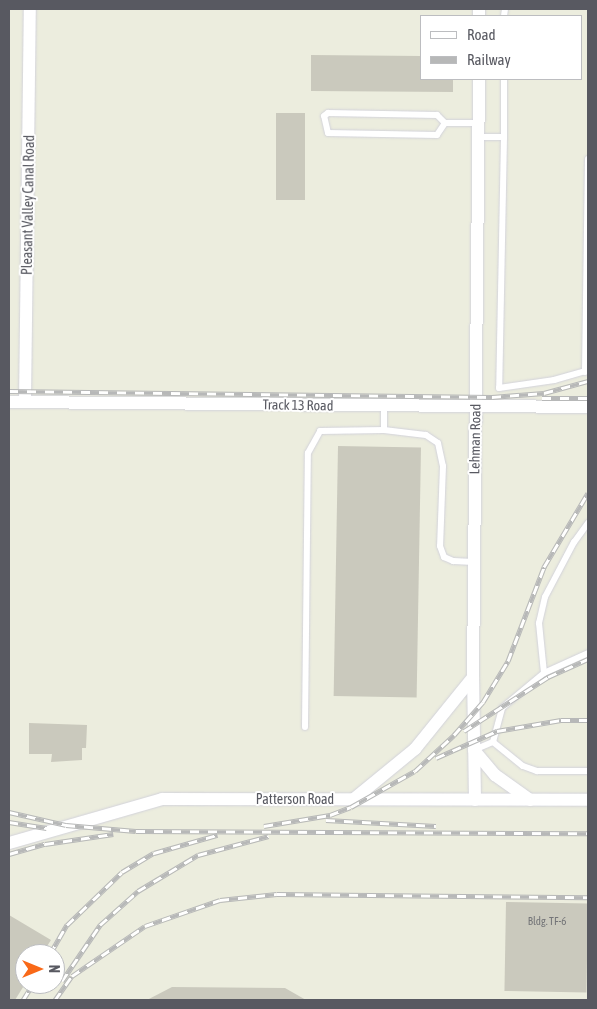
<!DOCTYPE html>
<html>
<head>
<meta charset="utf-8">
<style>
	body { margin:0 }
	#map { position:relative; width:597px; height:1009px; overflow:hidden; background:#ecedde; font-family:"Asap Condensed",sans-serif }
	div>[style] { position:absolute }
	[style*='--x'] { left:calc(var(--x)*1px); top:calc(var(--y)*1px); width:calc(var(--w)*1px); rotate:calc(var(--a)*1deg) }
	.building>* { inset:0; background:#cac9bd; transform-origin:0 0 }
	.roads { filter:drop-shadow(0 0 1px #d2d2da) drop-shadow(0 0 1px #d2d2da) }
	.lane>* { height:6px; margin:-3px; padding:0 3px; transform-origin:3px; border-radius:3px; background:#fff }
	.street>* { height:12px; margin:-6px; padding:0 6px; transform-origin:6px; border-radius:6px; background:#fff }
	.rail>* { height:5px; margin-top:-2.5px; transform-origin:0; background:repeating-linear-gradient(90deg,#fff 0 9px,#b7b8b8 0 18px); box-sizing:border-box; border-block:1px solid #b7b8b8 }
	span { translate:-50% -50%; white-space:nowrap; text-align:center; line-height:1.15; -webkit-text-stroke:4px #fff; paint-order:stroke }
	.number-label { font-size:11px; color:#747578 }
	.number-label span { -webkit-text-stroke-width:0 }
	.street-label { font-size:14px; color:#585961 }
	.frame { position:absolute; inset:0; border:10px solid #585961; pointer-events:none }
	.legend { position:absolute; left:420px; top:15px; width:162px; height:65px; box-sizing:border-box; background:#fff; border:1px solid #bcbdc0; margin:0; padding:6px 9px; list-style:none; font-size:15px; color:#585961 }
	.legend li { display:flex; align-items:center; gap:10px; height:25px }
	.legend b { width:25px; border:1px solid #bcbdc0 }
	.north { position:absolute; left:15px; top:944px; width:50px; height:50px; box-sizing:border-box; background:#fff; border:1px solid #bcbdc0; border-radius:50%; rotate:90deg; font-size:14px; font-weight:700; line-height:20px; text-align:center; color:#585961 }
	.north::after { content:''; display:block; margin:auto; width:18px; height:22px; background:#f96918; clip-path:polygon(50% 0,100% 100%,50% 72%,0 100%) }
</style>
</head>
<body>
<div id="map">
	<div class="building">
		<i style="clip-path:polygon(311px 55px,421px 56px,421px 79px,453px 79px,453px 92px,311px 91px)"></i>
		<i style="left:276px;top:113px;width:29px;height:87px"></i>
		<i style="left:338px;top:446px;width:83px;height:250px;rotate:1deg"></i>
		<i style="clip-path:polygon(29px 723px,87px 725px,86px 748px,82px 748px,82px 760px,51px 762px,52px 754px,29px 754px)"></i>
		<i style="left:506px;top:902px;width:82px;height:89px;rotate:1deg"></i>
		<i style="clip-path:polygon(9px 915px,51px 940px,42px 954px,25px 954px,25px 984px,15px 1000px,9px 1000px)"></i>
		<i style="clip-path:polygon(172px 987px,285px 988px,306px 1000px,147px 1000px)"></i>
	</div>
	<div class="roads">
		<div class="lane">
			<i style="--x:504;--y:16;--w:7;--a:-82"></i>
			<i style="--x:445;--y:123;--w:14;--a:124"></i>
			<i style="--x:437;--y:135;--w:109;--a:-178.9"></i>
			<i style="--x:328;--y:133;--w:17;--a:-103"></i>
			<i style="--x:324;--y:116;--w:5;--a:-37"></i>
			<i style="--x:328;--y:113;--w:109;--a:1.1"></i>
			<i style="--x:437;--y:115;--w:11;--a:45"></i>
			<i style="--x:445;--y:123;--w:33;--a:0"></i>
			<i style="--x:478;--y:137;--w:26;--a:0"></i>
			<i style="--x:504;--y:137;--w:58;--a:-90"></i>
			<i style="--x:504;--y:137;--w:251;--a:91.1"></i>
			<i style="--x:499;--y:388;--w:56;--a:-8.3"></i>
			<i style="--x:554;--y:380;--w:35;--a:-16"></i>
			<i style="--x:585;--y:372;--w:213;--a:-89.2"></i>
			<i style="--x:384;--y:430;--w:42;--a:6.8"></i>
			<i style="--x:426;--y:435;--w:14;--a:34"></i>
			<i style="--x:438;--y:443;--w:24;--a:78"></i>
			<i style="--x:443;--y:466;--w:80;--a:92.1"></i>
			<i style="--x:440;--y:546;--w:12;--a:70"></i>
			<i style="--x:444;--y:557;--w:10;--a:24"></i>
			<i style="--x:453;--y:561;--w:21;--a:3"></i>
			<i style="--x:588;--y:523;--w:24;--a:126"></i>
			<i style="--x:574;--y:542;--w:62;--a:117.8"></i>
			<i style="--x:545;--y:597;--w:27;--a:103"></i>
			<i style="--x:539;--y:623;--w:50;--a:84.3"></i>
			<i style="--x:544;--y:673;--w:48;--a:-24.4"></i>
			<i style="--x:305;--y:727;--w:274;--a:-89.4"></i>
			<i style="--x:308;--y:453;--w:25;--a:-61"></i>
			<i style="--x:320;--y:431;--w:64;--a:-0.9"></i>
			<i style="--x:384;--y:430;--w:24;--a:-90"></i>
			<i style="--x:493;--y:742;--w:38;--a:39"></i>
			<i style="--x:523;--y:766;--w:15;--a:20"></i>
			<i style="--x:537;--y:771;--w:51;--a:0"></i>
			<i style="--x:474;--y:750;--w:21;--a:-23"></i>
			<i style="--x:493;--y:742;--w:35;--a:-75"></i>
			<i style="--x:502;--y:708;--w:55;--a:-39.8"></i>
		</div>
		<div class="street">
			<i style="--x:479;--y:16;--w:7;--a:-90"></i>
			<i style="--x:9;--y:402;--w:579;--a:0.49"></i>
			<i style="--x:25;--y:402;--w:393;--a:-89.3"></i>
			<i style="--x:474;--y:750;--w:33;--a:50"></i>
			<i style="--x:495;--y:775;--w:43;--a:35.5"></i>
			<i style="--x:354;--y:799;--w:79;--a:-39.3"></i>
			<i style="--x:415;--y:749;--w:92;--a:-51.1"></i>
			<i style="--x:475;--y:800;--w:123;--a:-90.9"></i>
			<i style="--x:473;--y:677;--w:598;--a:-89.43"></i>
			<i style="--x:9;--y:843;--w:159;--a:-16"></i>
			<i style="--x:162;--y:799;--w:426;--a:0.1"></i>
		</div>
	</div>
	<div class="rail">
		<i style="--x:9;--y:391;--w:483;--a:0.7"></i>
		<i style="--x:492;--y:397;--w:52;--a:-4.4"></i>
		<i style="--x:544;--y:393;--w:46;--a:-15.3"></i>
		<i style="--x:542;--y:398;--w:46;--a:0"></i>
		<i style="--x:464;--y:731;--w:100;--a:-32.7"></i>
		<i style="--x:548;--y:677;--w:44;--a:-24.2"></i>
		<i style="--x:436;--y:758;--w:67;--a:-23.9"></i>
		<i style="--x:497;--y:731;--w:65;--a:-9.8"></i>
		<i style="--x:561;--y:720;--w:27;--a:0"></i>
		<i style="--x:9;--y:812;--w:58;--a:12.8"></i>
		<i style="--x:66;--y:825;--w:70;--a:4.9"></i>
		<i style="--x:136;--y:831;--w:452;--a:0.3"></i>
		<i style="--x:326;--y:820;--w:110;--a:3.1"></i>
		<i style="--x:9;--y:822;--w:38;--a:9"></i>
		<i style="--x:264;--y:826;--w:67;--a:-9.5"></i>
		<i style="--x:330;--y:815;--w:22;--a:-21"></i>
		<i style="--x:351;--y:807;--w:73;--a:-29.4"></i>
		<i style="--x:415;--y:771;--w:53;--a:-42.7"></i>
		<i style="--x:454;--y:735;--w:44;--a:-48.7"></i>
		<i style="--x:483;--y:702;--w:48;--a:-58.6"></i>
		<i style="--x:508;--y:661;--w:101;--a:-69"></i>
		<i style="--x:544;--y:567;--w:86;--a:-59.3"></i>
		<i style="--x:9;--y:854;--w:37;--a:-16"></i>
		<i style="--x:45;--y:844;--w:69;--a:-8.4"></i>
		<i style="--x:50;--y:954;--w:34;--a:-60"></i>
		<i style="--x:67;--y:925;--w:76;--a:-43.9"></i>
		<i style="--x:122;--y:872;--w:37;--a:-31"></i>
		<i style="--x:154;--y:853;--w:66;--a:-15.9"></i>
		<i style="--x:62;--y:981;--w:68;--a:-55.8"></i>
		<i style="--x:100;--y:925;--w:51;--a:-41.8"></i>
		<i style="--x:138;--y:891;--w:70;--a:-31"></i>
		<i style="--x:198;--y:855;--w:73;--a:-15"></i>
		<i style="--x:23;--y:1000;--w:19;--a:-58"></i>
		<i style="--x:55;--y:1000;--w:29;--a:-55"></i>
		<i style="--x:72;--y:976;--w:88;--a:-34.4"></i>
		<i style="--x:145;--y:926;--w:79;--a:-19.1"></i>
		<i style="--x:220;--y:900;--w:57;--a:-6"></i>
		<i style="--x:277;--y:894;--w:311;--a:0.6"></i>
	</div>
	<div class="number-label">
		<span style="left:547px;top:921px">Bldg. TF-6</span>
	</div>
	<div class="street-label">
		<span style="left:28px;top:205px;rotate:-89deg">Pleasant Valley Canal Road</span>
		<span style="left:298px;top:405px;rotate:1deg">Track 13 Road</span>
		<span style="left:475px;top:439px;rotate:-89deg">Lehman Road</span>
		<span style="left:295px;top:799px">Patterson Road</span>
	</div>
	<div class="frame"></div>
	<ul class="legend">
	<li><b style="height:6px;background:#fff"></b>Road</li>
	<li><b style="height:6px;background:#b7b8b8"></b>Railway</li>
	</ul>
	<div class="north">N</div>
</div>
</body>
</html>
